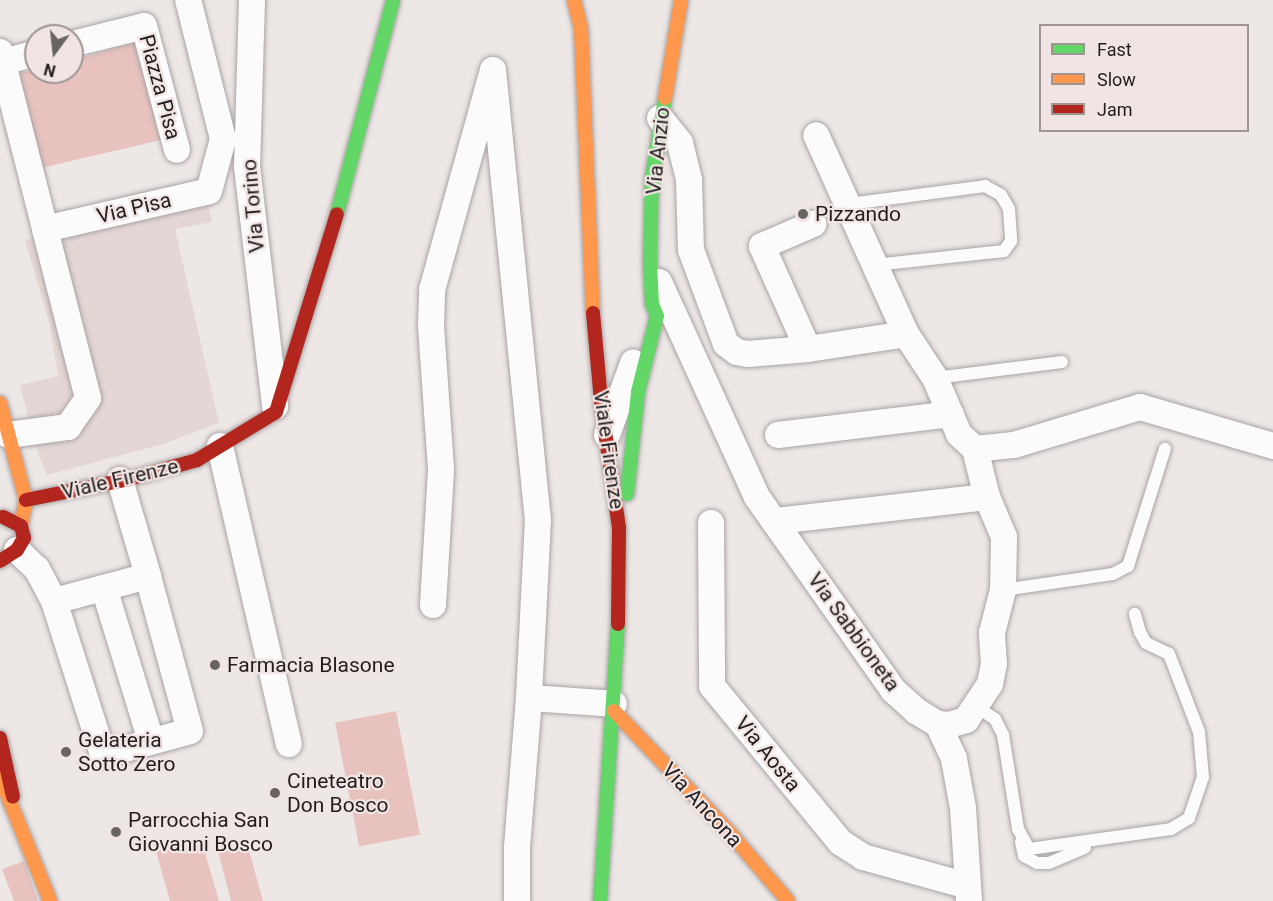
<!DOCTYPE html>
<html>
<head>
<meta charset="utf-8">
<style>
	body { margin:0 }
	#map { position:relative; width:1273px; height:901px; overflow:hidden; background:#ede7e6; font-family:Roboto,sans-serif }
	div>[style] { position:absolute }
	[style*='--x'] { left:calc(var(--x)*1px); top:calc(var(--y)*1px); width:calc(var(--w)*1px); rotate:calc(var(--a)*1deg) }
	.built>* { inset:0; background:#e3d6d4 }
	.green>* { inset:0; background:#e7c2be; transform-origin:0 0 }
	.roads { filter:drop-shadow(0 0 2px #a9a4a4) drop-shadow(0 0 2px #a9a4a4) }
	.lane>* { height:12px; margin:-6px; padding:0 6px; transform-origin:6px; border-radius:6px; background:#fcfbfb }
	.street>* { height:26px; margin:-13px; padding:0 13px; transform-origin:13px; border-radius:13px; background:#fcfbfb }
	.fast>* { height:14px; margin:-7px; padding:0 7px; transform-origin:7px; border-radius:7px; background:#63d668 }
	.slow>* { height:14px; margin:-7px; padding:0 7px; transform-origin:7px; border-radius:7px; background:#ff974d }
	.jam>* { height:14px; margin:-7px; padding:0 7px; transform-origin:7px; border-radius:7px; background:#b3261e }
	.dots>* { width:16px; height:16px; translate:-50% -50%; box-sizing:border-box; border:3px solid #f0e5e3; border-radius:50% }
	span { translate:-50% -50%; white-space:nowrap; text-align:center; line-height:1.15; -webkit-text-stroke:4.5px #f0e5e3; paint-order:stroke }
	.street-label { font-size:21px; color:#221e1e }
	.poi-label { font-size:21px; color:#221e1e }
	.left { translate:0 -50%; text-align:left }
	.legend { position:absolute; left:1039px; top:24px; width:210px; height:108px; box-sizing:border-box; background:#f0e5e3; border:2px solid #9e9594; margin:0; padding:8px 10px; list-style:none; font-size:18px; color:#221e1e }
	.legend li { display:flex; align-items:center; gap:12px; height:30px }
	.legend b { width:30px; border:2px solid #9e9594 }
	.north { position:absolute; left:24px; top:24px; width:60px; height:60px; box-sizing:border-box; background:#f0e5e3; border:2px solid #9e9594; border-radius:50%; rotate:195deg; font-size:16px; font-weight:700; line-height:24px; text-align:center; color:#221e1e }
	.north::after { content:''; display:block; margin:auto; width:21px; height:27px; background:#696464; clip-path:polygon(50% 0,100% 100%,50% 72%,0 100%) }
</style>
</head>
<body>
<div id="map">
	<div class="built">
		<i style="clip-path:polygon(207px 200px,212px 222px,175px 229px,219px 423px,163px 444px,47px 475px,36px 447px,20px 385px,58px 376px,50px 325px,25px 240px)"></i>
	</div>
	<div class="green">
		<i style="clip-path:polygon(137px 42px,161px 140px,41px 168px,19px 74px,36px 69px,36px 72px,72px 72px,72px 60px)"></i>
		<i style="left:396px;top:711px;width:126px;height:62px;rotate:79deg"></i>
		<i style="clip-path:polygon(201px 839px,219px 901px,170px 901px,156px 851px)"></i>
		<i style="clip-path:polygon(247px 843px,263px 901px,231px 901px,218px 851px)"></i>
		<i style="clip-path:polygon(24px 861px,38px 901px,14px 901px,2px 869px)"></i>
	</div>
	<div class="roads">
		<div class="lane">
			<i style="--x:849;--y:204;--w:137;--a:-7.5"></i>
			<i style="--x:985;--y:186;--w:18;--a:29"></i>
			<i style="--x:1001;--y:195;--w:16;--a:60"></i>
			<i style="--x:1009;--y:209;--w:32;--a:86"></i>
			<i style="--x:1011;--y:241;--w:12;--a:125"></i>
			<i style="--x:1004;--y:251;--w:130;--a:173.8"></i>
			<i style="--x:935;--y:378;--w:128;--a:-7.2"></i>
			<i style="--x:1003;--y:590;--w:111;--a:-8.3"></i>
			<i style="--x:1113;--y:574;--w:17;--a:-28"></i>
			<i style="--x:1128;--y:566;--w:123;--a:-72.5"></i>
			<i style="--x:977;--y:707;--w:22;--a:34"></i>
			<i style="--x:995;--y:719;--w:18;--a:63"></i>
			<i style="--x:1003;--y:735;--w:95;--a:80.9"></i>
			<i style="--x:1018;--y:829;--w:23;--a:61"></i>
			<i style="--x:1029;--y:849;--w:143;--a:-8"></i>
			<i style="--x:1171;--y:829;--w:21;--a:-31"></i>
			<i style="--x:1189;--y:818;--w:43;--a:-71.1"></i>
			<i style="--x:1203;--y:777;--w:45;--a:-95.1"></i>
			<i style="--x:1199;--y:732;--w:84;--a:-111"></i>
			<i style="--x:1169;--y:654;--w:25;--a:-154"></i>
			<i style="--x:1146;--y:643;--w:13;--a:-119"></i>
			<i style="--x:1140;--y:632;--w:19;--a:-106"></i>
			<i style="--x:1021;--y:842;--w:14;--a:78"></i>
			<i style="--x:1024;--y:856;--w:15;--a:28"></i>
			<i style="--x:1037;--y:863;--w:12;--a:0"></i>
			<i style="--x:1049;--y:863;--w:39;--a:-23"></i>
		</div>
		<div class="street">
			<i style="--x:252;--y:0;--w:167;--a:91.7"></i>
			<i style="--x:247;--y:167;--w:241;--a:83.3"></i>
			<i style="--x:72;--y:44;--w:74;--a:-14"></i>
			<i style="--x:144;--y:26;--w:128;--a:75.1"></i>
			<i style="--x:0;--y:52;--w:183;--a:75.7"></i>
			<i style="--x:45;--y:229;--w:168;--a:-13"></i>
			<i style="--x:209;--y:191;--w:54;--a:-74.9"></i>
			<i style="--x:223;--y:139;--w:143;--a:-104.1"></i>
			<i style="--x:3;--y:62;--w:34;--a:-15"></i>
			<i style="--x:660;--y:118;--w:32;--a:51"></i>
			<i style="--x:680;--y:143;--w:38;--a:76"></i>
			<i style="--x:689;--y:180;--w:70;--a:88.4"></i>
			<i style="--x:691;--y:250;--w:100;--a:69.6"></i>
			<i style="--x:726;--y:344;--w:14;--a:36"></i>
			<i style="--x:737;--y:352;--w:11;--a:10"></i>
			<i style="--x:748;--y:354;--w:60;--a:-4.8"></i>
			<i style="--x:808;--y:349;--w:99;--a:-8.7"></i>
			<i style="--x:659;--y:282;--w:236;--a:65.5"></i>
			<i style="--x:757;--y:497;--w:236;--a:54.8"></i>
			<i style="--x:893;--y:690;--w:31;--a:42"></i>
			<i style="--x:916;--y:711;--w:26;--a:31"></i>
			<i style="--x:938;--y:724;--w:11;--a:5"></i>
			<i style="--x:949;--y:725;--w:18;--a:-16"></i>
			<i style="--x:966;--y:720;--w:43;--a:-56.3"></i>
			<i style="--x:990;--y:684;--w:20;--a:-79"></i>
			<i style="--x:994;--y:664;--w:31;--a:-94"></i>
			<i style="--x:992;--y:633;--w:44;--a:-75.7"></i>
			<i style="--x:1003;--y:590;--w:53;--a:-88.9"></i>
			<i style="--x:1004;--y:537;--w:43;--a:-113"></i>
			<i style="--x:987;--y:497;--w:49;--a:-104"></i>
			<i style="--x:975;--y:449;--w:22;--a:-137"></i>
			<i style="--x:959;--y:434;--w:61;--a:-113.2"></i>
			<i style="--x:935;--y:378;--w:53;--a:-123.4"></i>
			<i style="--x:906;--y:334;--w:218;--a:-114.3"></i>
			<i style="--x:808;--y:349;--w:113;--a:-114.1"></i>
			<i style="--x:762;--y:246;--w:56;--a:-23.3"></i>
			<i style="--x:8;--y:435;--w:61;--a:-7.6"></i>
			<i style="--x:68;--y:427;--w:35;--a:-55"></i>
			<i style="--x:88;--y:398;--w:174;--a:-104.3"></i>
			<i style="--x:607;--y:435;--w:77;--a:-70.1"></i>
			<i style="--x:778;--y:435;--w:174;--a:-6.9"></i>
			<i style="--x:220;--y:446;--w:306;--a:77"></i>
			<i style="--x:975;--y:449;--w:39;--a:-6"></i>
			<i style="--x:1014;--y:445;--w:132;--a:-16.8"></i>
			<i style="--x:1140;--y:407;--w:139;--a:16.3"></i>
			<i style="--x:120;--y:480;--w:100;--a:73.7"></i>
			<i style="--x:776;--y:521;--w:212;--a:-6.5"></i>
			<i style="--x:711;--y:523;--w:163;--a:89.6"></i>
			<i style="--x:712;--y:686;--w:202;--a:50.6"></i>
			<i style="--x:840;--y:842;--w:27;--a:33"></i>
			<i style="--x:863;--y:857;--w:109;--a:15.4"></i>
			<i style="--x:17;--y:550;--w:28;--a:44"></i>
			<i style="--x:37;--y:569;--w:36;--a:62"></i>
			<i style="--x:54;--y:601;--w:162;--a:72.3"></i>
			<i style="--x:103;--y:755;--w:90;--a:-15.4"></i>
			<i style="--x:190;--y:731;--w:161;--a:-105.2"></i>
			<i style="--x:148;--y:576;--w:97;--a:165.1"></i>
			<i style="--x:104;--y:588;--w:160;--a:72.9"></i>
			<i style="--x:433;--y:605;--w:136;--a:-86.6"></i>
			<i style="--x:441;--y:469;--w:144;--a:-94"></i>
			<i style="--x:431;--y:325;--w:35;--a:-88"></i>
			<i style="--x:432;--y:290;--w:228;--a:-74.5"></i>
			<i style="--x:493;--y:70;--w:451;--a:84.3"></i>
			<i style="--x:538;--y:519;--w:179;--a:92.9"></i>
			<i style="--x:529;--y:698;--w:149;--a:94.6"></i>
			<i style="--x:517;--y:847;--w:54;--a:90"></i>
			<i style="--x:529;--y:698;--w:85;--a:4"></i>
			<i style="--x:938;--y:724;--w:38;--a:65"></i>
			<i style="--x:954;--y:759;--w:50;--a:79.6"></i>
			<i style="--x:963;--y:808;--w:93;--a:86.3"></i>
		</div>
		<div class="fast">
			<i style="--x:337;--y:214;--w:221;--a:-75.3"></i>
			<i style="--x:627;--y:494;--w:103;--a:-83.8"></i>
			<i style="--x:638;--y:392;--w:78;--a:-76"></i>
			<i style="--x:657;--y:316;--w:13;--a:-113"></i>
			<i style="--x:652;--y:304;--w:41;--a:-92.8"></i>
			<i style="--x:650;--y:263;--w:85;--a:-88.7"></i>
			<i style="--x:652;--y:178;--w:81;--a:-80.8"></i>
			<i style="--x:600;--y:901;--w:278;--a:-86.3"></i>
		</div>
		<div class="slow">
			<i style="--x:574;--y:0;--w:30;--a:76"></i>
			<i style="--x:581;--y:29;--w:284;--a:87.6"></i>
			<i style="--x:665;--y:98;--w:99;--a:-80.7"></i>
			<i style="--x:0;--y:403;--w:100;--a:75"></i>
			<i style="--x:26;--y:500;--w:26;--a:101"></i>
			<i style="--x:614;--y:711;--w:168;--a:46.4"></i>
			<i style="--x:730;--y:833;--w:89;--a:49.5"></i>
			<i style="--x:0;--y:777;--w:134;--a:68"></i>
		</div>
		<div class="jam">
			<i style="--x:593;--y:313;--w:98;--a:84.8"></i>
			<i style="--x:602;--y:411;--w:118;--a:81.7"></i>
			<i style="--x:619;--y:528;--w:96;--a:90.6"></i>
			<i style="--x:26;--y:500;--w:105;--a:-11.5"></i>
			<i style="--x:129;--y:479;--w:71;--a:-15.6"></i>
			<i style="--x:197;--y:460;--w:92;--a:-31.3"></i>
			<i style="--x:276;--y:412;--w:207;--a:-72.9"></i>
			<i style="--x:0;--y:561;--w:20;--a:-33"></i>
			<i style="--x:17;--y:550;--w:14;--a:-60"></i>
			<i style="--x:24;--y:538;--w:12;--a:-104"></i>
			<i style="--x:21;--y:526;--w:20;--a:-153"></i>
			<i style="--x:0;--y:738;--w:60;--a:77.6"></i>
		</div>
	</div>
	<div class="dots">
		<i style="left:803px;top:214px;background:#696464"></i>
		<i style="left:215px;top:665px;background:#696464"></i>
		<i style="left:66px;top:752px;background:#696464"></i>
		<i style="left:275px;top:793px;background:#696464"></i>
		<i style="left:116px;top:832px;background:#696464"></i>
	</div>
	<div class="street-label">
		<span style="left:160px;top:87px;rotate:75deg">Piazza Pisa</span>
		<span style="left:658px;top:151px;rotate:-84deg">Via Anzio</span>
		<span style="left:253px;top:206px;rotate:-95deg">Via Torino</span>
		<span style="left:134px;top:208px;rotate:-13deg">Via Pisa</span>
		<span style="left:609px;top:450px;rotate:82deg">Viale Firenze</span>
		<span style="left:120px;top:479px;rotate:-13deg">Viale Firenze</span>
		<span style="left:854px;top:632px;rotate:54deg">Via Sabbioneta</span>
		<span style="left:768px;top:754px;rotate:51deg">Via Aosta</span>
		<span style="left:702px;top:805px;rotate:47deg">Via Ancona</span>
	</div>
	<div class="poi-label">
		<span class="left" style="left:815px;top:214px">Pizzando</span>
		<span class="left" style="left:227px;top:665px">Farmacia Blasone</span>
		<span class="left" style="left:78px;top:752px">Gelateria<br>Sotto Zero</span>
		<span class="left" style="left:287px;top:793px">Cineteatro<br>Don Bosco</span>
		<span class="left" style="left:128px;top:832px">Parrocchia San<br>Giovanni Bosco</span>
	</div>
	<ul class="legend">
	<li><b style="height:8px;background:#63d668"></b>Fast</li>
	<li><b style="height:8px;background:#ff974d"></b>Slow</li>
	<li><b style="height:8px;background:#b3261e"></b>Jam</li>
	</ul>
	<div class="north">N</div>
</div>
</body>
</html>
